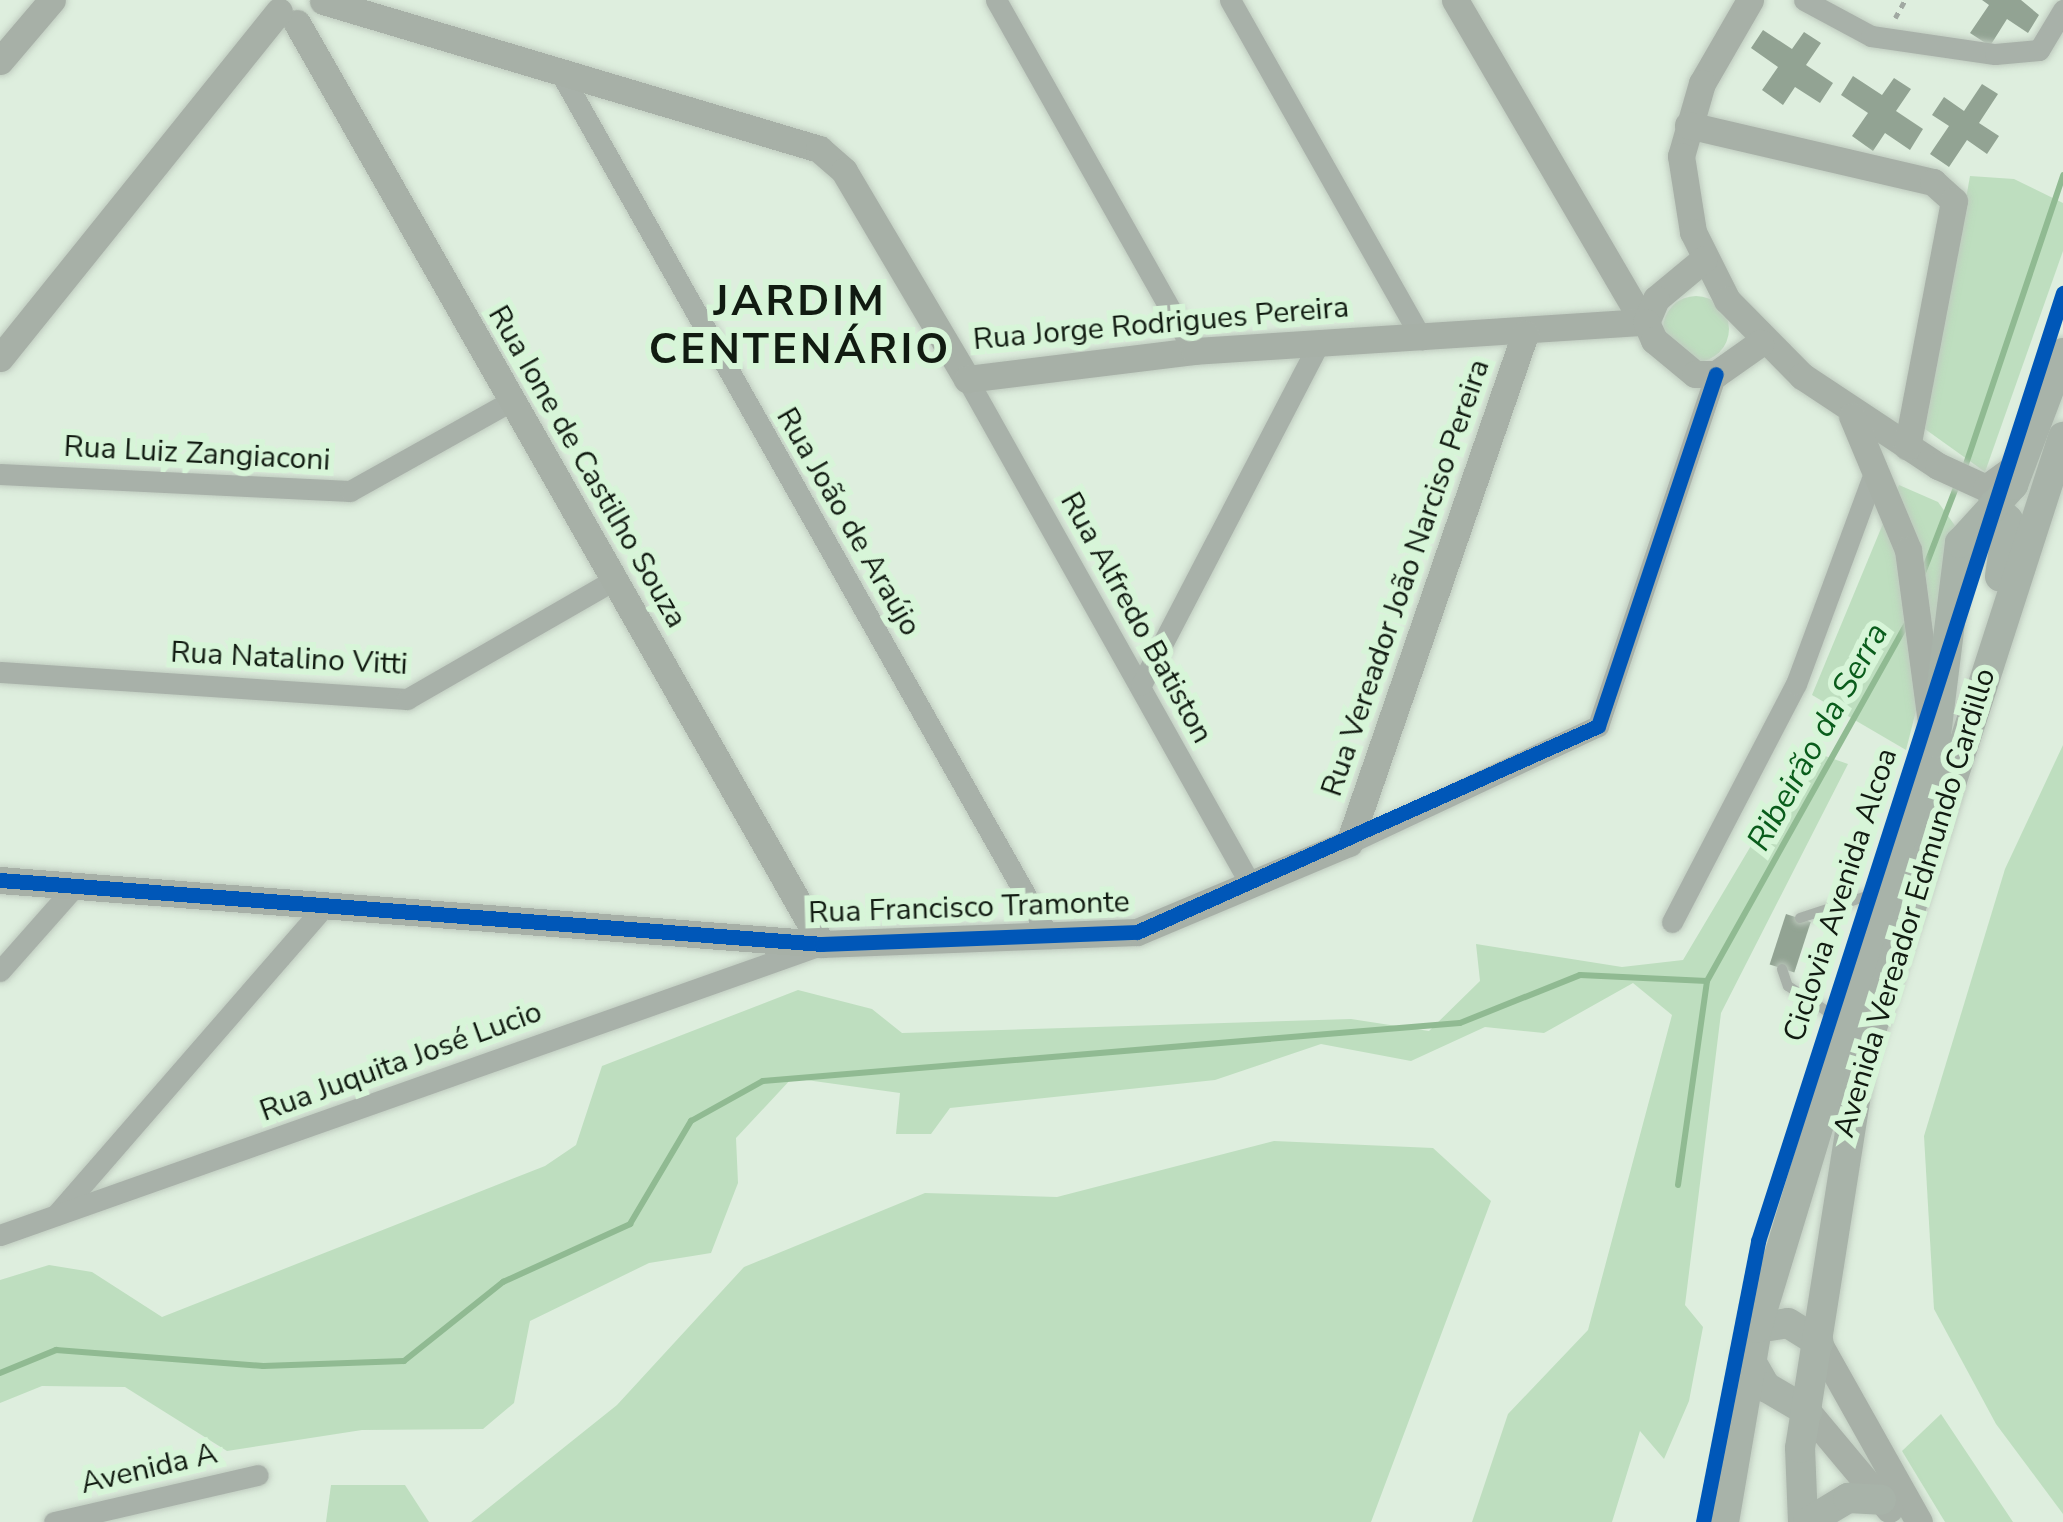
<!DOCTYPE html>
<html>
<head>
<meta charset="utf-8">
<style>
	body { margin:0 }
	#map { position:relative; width:2063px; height:1522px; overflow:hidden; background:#deeede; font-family:"Nunito Sans",sans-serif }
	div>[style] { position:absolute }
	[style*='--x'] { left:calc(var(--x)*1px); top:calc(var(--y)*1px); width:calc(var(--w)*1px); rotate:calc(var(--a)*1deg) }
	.green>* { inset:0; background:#bedebf }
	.round { border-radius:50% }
	.stream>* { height:6px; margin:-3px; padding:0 3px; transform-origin:3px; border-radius:3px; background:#90ba92 }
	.building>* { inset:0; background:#92a393; transform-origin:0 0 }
	.path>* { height:4.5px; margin-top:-2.25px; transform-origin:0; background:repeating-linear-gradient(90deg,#a1a9a2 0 6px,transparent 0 12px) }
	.roads { filter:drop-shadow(0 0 3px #bfcbbf) drop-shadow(0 0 3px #bfcbbf) }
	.lane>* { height:10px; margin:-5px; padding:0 5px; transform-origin:5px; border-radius:5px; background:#a8b1a9 }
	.street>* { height:21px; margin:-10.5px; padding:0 10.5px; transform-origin:10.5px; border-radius:10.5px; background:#a8b1a9 }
	.secondary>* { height:27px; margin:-13.5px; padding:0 13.5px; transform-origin:13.5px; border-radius:13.5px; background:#a7b0a7 }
	.primary>* { height:30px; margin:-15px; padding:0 15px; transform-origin:15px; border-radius:15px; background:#a8b3a9 }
	.cycleway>* { height:15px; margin:-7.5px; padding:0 7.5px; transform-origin:7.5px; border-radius:7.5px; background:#0057b8 }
	span { translate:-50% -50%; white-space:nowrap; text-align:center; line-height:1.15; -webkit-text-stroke:12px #d7f5d8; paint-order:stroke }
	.street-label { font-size:30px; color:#111b11 }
	.water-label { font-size:33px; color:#095c1b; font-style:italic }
	.district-label { font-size:42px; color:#111b11; font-weight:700; letter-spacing:3px }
</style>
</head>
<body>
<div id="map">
	<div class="green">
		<i style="clip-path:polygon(1970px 176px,2014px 179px,2063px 203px,2063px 251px,1985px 472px,1925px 429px)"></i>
		<i class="round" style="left:1663px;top:296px;width:66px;height:66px"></i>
		<i style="clip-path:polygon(1899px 485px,1938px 502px,1961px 534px,1906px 750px,1812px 695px)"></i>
		<i style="clip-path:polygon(2063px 745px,2063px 1514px,1996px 1424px,1934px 1309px,1924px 1136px,2005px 869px)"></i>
		<i style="clip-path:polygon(1808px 750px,1848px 764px,1721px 1013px,1685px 1305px,1703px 1327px,1689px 1401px,1664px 1459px,1640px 1431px,1612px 1522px,1472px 1522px,1508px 1414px,1588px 1330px,1672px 1015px,1633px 983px,1544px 1033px,1485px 1027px,1411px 1061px,1321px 1044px,1215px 1080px,950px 1108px,931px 1134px,896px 1134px,900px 1093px,792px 1078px,736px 1138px,738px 1183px,711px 1253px,649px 1263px,530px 1321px,514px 1403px,483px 1429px,362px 1430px,227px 1451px,125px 1387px,42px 1386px,0 1403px,0 1280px,49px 1265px,92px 1272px,162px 1317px,545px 1166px,576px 1145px,602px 1066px,798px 990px,872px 1009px,902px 1033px,1351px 1019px,1429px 1031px,1480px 981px,1476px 944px,1622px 967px,1683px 960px)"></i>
		<i style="clip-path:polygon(1274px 1141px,1433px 1148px,1491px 1201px,1371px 1522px,471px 1522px,617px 1405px,744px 1267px,925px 1193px,1057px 1197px)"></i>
		<i style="clip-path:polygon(1941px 1414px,2013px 1522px,1945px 1522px,1902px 1451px)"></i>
		<i style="clip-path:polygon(331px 1485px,405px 1485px,429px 1522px,326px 1522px)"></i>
	</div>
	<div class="stream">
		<i style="--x:1965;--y:467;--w:308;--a:-71.4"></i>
		<i style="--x:1923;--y:573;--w:94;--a:-68.9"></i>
		<i style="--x:1678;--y:1185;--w:206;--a:-81.9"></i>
		<i style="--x:1707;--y:981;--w:408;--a:-60.8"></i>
		<i style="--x:0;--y:1373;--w:61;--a:-22.3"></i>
		<i style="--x:56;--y:1350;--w:208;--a:4.4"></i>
		<i style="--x:263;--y:1366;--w:141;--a:-2"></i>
		<i style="--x:404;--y:1361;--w:127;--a:-38.6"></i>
		<i style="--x:503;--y:1282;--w:140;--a:-24.5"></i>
		<i style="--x:630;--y:1224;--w:120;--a:-59.4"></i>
		<i style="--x:691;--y:1121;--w:82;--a:-29.1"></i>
		<i style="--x:763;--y:1081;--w:699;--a:-4.76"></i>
		<i style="--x:1460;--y:1023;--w:129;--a:-21.8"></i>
		<i style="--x:1580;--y:975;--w:127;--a:2.7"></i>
	</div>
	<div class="building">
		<i style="clip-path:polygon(1982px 0,2021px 0,2039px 15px,2028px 33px,2007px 19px,1990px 46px,1970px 33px,1989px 5px)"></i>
		<i style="clip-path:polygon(1763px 30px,1792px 49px,1804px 32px,1821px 43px,1806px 65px,1833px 83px,1820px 103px,1795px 87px,1783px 105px,1762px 90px,1778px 67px,1751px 48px)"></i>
		<i style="clip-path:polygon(1853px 76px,1882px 95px,1894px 78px,1911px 89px,1896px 111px,1923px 129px,1910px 150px,1885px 133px,1873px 151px,1852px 136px,1868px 113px,1841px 95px)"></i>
		<i style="clip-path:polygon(1982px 84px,1998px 94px,1979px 123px,1999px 136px,1987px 154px,1967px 140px,1949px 167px,1930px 154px,1949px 126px,1932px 115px,1944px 97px,1964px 111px)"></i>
		<i style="left:1786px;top:914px;width:26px;height:53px;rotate:18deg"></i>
	</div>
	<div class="path">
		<i style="--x:1895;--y:18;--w:21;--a:-61"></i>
	</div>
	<div class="roads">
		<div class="lane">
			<i style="--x:1800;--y:918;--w:89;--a:-18.2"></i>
			<i style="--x:1782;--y:969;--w:18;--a:71"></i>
			<i style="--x:1788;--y:986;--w:68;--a:33"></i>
		</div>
		<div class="street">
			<i style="--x:996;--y:0;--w:403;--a:60.6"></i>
			<i style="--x:1230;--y:0;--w:390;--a:60.5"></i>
			<i style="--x:1804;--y:0;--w:76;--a:28.2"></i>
			<i style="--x:1871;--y:36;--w:125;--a:8.3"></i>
			<i style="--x:1995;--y:54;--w:44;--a:-5.2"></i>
			<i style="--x:2039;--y:50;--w:47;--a:-59"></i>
			<i style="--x:560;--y:72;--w:995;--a:60.5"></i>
			<i style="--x:967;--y:379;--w:582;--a:60.71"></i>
			<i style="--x:0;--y:474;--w:350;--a:2.8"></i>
			<i style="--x:350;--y:491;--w:184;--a:-29.2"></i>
			<i style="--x:0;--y:672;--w:408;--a:3.8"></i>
			<i style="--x:407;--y:699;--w:241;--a:-29.9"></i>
			<i style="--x:1141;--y:685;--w:388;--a:-62.5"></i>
			<i style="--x:1349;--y:843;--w:275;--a:-25.2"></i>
			<i style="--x:1598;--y:726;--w:371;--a:-71.5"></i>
			<i style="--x:1672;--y:922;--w:268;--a:-62.5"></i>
			<i style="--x:1796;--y:684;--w:230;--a:-69.7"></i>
			<i style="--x:0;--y:971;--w:116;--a:-48.5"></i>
			<i style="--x:56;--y:1215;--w:413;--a:-49"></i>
			<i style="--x:0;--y:1235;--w:864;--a:-19.46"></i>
			<i style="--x:54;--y:1522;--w:209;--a:-13"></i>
		</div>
		<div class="secondary">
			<i style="--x:1455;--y:0;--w:373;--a:59.7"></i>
			<i style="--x:1750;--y:0;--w:96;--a:120"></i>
			<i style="--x:1702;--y:83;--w:76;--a:106"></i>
			<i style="--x:1681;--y:156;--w:77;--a:81"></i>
			<i style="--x:1693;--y:232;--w:76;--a:63.4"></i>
			<i style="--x:1727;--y:300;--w:107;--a:45.4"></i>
			<i style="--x:1802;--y:376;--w:163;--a:33.5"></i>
			<i style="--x:1938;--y:466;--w:53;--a:24.6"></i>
			<i style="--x:1986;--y:488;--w:37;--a:-36"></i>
			<i style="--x:323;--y:1;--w:518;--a:16.61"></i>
			<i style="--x:819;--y:149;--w:33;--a:41"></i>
			<i style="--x:844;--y:171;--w:242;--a:59.4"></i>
			<i style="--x:967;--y:379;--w:229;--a:-7"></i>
			<i style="--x:1194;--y:351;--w:453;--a:-3.7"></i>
			<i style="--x:297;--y:23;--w:1060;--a:60.32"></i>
			<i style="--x:0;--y:61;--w:80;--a:-49.6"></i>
			<i style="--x:1688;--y:125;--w:252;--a:13.1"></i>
			<i style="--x:1933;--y:182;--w:28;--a:42"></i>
			<i style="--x:1954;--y:201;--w:250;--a:100.8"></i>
			<i style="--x:1704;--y:259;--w:62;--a:140.2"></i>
			<i style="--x:1656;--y:299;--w:25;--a:113"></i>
			<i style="--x:1646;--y:322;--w:20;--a:66"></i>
			<i style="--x:1654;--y:340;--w:53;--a:39.7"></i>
			<i style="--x:1695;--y:374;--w:21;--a:0"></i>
			<i style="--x:1716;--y:374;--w:54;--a:-35.2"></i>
			<i style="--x:0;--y:358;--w:445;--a:-51.2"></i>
			<i style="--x:1852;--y:416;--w:145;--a:67.3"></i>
			<i style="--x:1908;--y:550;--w:174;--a:82.4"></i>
			<i style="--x:0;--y:880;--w:824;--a:4.45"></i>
			<i style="--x:822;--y:944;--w:315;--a:-2.2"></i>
			<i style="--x:1137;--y:932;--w:230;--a:-22.8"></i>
			<i style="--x:1349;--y:843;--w:539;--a:-70.93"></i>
			<i style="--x:1818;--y:1342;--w:206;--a:60.7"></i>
			<i style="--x:1807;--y:1411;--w:128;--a:50.1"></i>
		</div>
		<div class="primary">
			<i style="--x:1993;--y:505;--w:21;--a:45"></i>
			<i style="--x:2008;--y:520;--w:57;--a:98.1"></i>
			<i style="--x:1757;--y:1328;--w:31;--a:-9"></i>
			<i style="--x:1788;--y:1323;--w:36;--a:32"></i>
			<i style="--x:1749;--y:1358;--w:34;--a:60"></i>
			<i style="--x:1766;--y:1387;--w:48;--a:30.3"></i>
			<i style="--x:1724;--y:1522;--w:197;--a:-80.3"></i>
			<i style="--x:1757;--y:1328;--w:611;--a:-73.08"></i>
			<i style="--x:1935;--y:743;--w:202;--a:-82.9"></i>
			<i style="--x:1960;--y:543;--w:79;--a:-47.6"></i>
			<i style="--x:2013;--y:485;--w:141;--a:-69.3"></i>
			<i style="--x:1803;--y:1522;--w:74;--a:-92.3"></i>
			<i style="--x:1800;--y:1448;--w:391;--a:-81"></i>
			<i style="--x:1861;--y:1062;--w:657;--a:-72.09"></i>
			<i style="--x:1808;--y:1522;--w:47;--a:-31"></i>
			<i style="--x:1848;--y:1498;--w:33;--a:3"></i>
		</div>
	</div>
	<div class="cycleway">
		<i style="--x:0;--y:880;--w:824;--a:4.45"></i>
		<i style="--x:822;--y:944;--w:315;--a:-2.2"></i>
		<i style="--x:1137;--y:932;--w:505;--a:-24.08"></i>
		<i style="--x:1598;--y:726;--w:371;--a:-71.5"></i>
		<i style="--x:1703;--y:1522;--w:286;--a:-78.9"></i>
		<i style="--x:1758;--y:1241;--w:996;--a:-72.17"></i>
	</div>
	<div class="street-label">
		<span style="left:1161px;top:324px;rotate:-5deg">Rua Jorge Rodrigues Pereira</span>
		<span style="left:197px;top:454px;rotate:3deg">Rua Luiz Zangiaconi</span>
		<span style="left:587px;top:467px;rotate:60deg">Rua Ione de Castilho Souza</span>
		<span style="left:848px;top:522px;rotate:60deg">Rua João de Araújo</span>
		<span style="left:1406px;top:578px;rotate:-71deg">Rua Vereador João Narciso Pereira</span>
		<span style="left:1136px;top:618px;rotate:61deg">Rua Alfredo Batiston</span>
		<span style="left:289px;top:659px;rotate:3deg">Rua Natalino Vitti</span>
		<span style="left:1841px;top:895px;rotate:-72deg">Ciclovia Avenida Alcoa</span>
		<span style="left:1915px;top:903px;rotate:-73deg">Avenida Vereador Edmundo Cardillo</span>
		<span style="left:969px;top:908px;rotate:-2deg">Rua Francisco Tramonte</span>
		<span style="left:401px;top:1062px;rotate:-20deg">Rua Juquita José Lucio</span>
		<span style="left:149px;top:1469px;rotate:-13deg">Avenida A</span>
	</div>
	<div class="water-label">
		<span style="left:1818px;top:737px;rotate:-61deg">Ribeirão da Serra</span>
	</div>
	<div class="district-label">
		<span style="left:800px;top:326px">JARDIM<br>CENTENÁRIO</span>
	</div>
</div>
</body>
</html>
